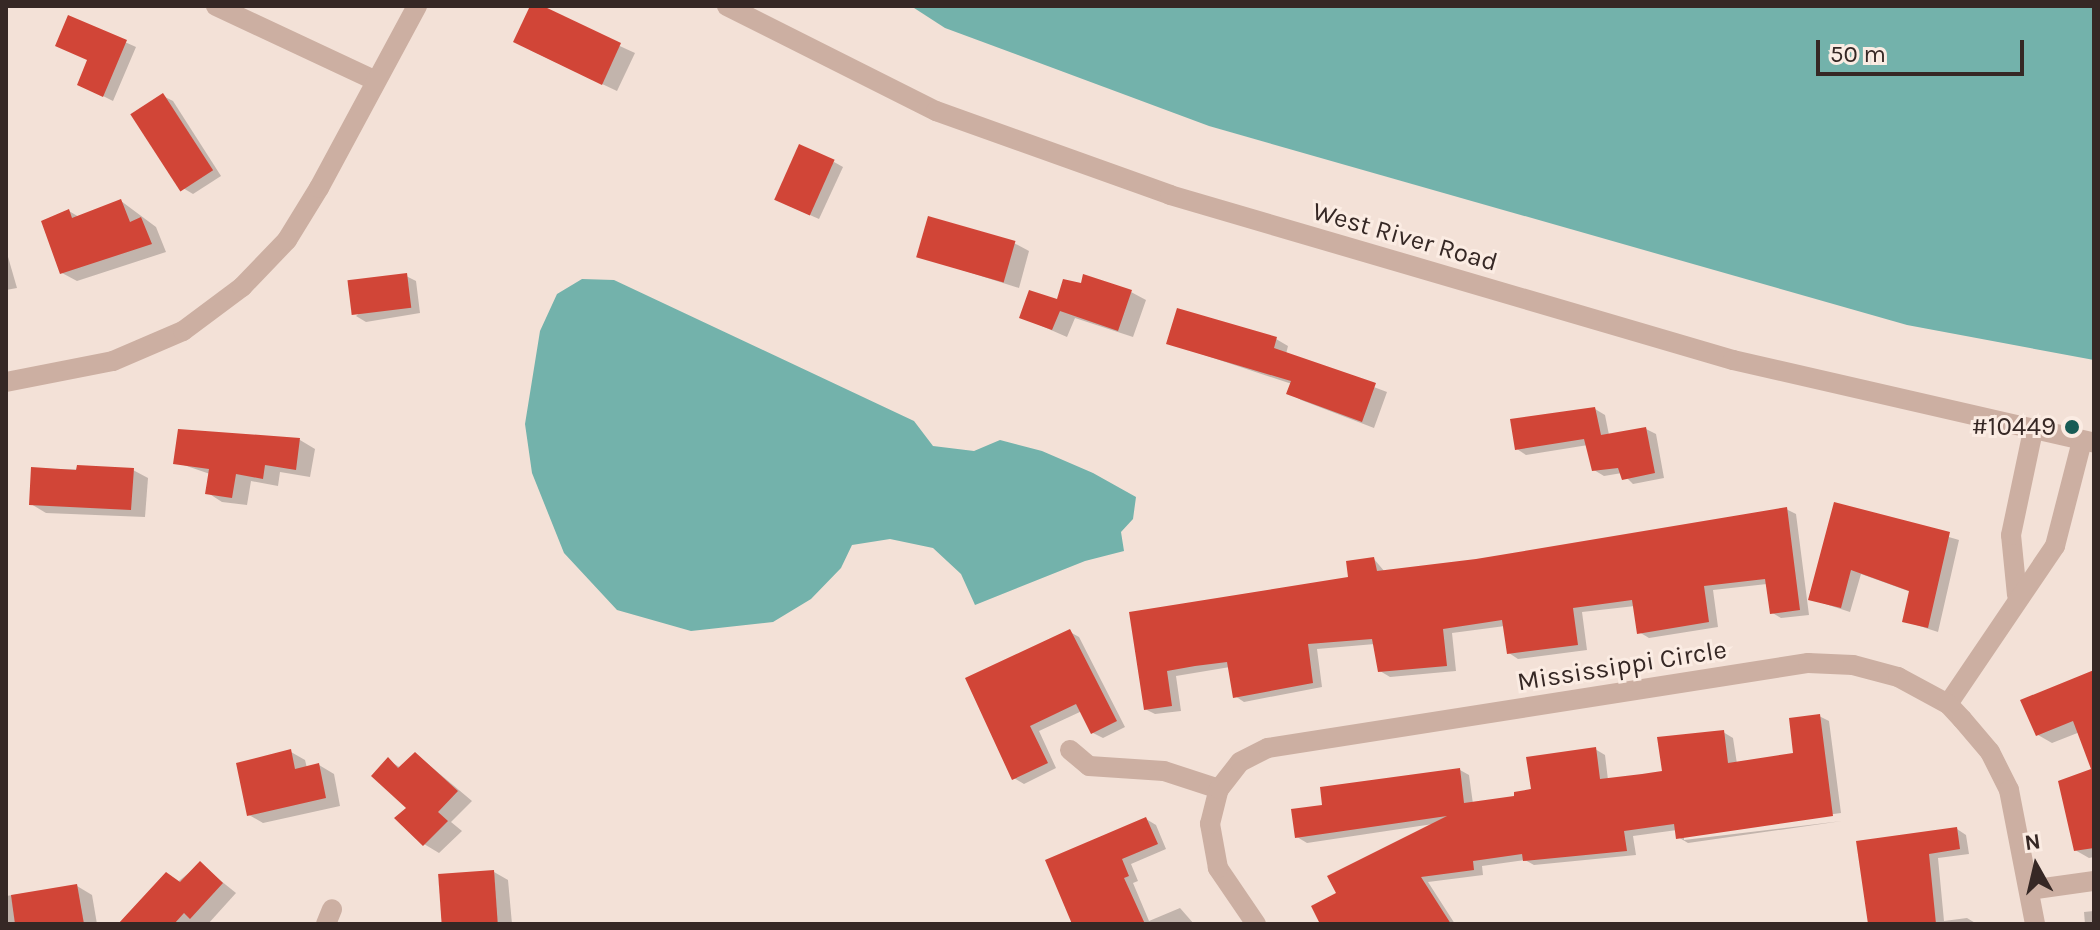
<!DOCTYPE html>
<html>
<head>
<meta charset="utf-8">
<style>
	body { margin:0 }
	#map { position:relative; width:2100px; height:930px; overflow:hidden; background:#f3e1d7; font-family:Karla,sans-serif }
	div>[style] { position:absolute }
	[style*='--x'] { left:calc(var(--x)*1px); top:calc(var(--y)*1px); width:calc(var(--w)*1px); rotate:calc(var(--a)*1deg) }
	.water>* { inset:0; background:#73b2ab }
	.shadow>* { inset:0; background:#0003 }
	.building>* { inset:0; background:#d14537; transform-origin:0 0 }
	.minor>* { height:20px; margin:-10px; padding:0 10px; transform-origin:10px; border-radius:10px; background:#ccafa2 }
	.dots>* { width:22px; height:22px; translate:-50% -50%; box-sizing:border-box; border:4px solid #fbece3; border-radius:50% }
	span { translate:-50% -50%; white-space:nowrap; text-align:center; line-height:1.15; -webkit-text-stroke:6px #fbece3; paint-order:stroke }
	.street-label { font-size:26px; color:#362825 }
	.poi-label { font-size:26px; color:#362825 }
	.right { translate:-100% -50%; text-align:right }
	.frame { position:absolute; inset:0; border:8px solid #362825; pointer-events:none }
	.north { position:absolute; left:1996px; top:826px; width:80px; height:80px; -webkit-text-stroke:6px #fbece3; paint-order:stroke; rotate:352deg; font-size:22px; font-weight:700; line-height:32px; text-align:center; color:#362825 }
	.north::after { content:''; display:block; margin:auto; width:28px; height:36px; background:#362825; clip-path:polygon(50% 0,100% 100%,50% 72%,0 100%) }
	.scale { position:absolute; left:1816px; top:40px; width:208px; height:36px; box-sizing:border-box; border:4px solid #362825; border-top:0; padding-left:10px; font-size:24px; line-height:28px; white-space:nowrap; color:#362825; -webkit-text-stroke:6px #fbece3; paint-order:stroke }
</style>
</head>
<body>
<div id="map">
	<div class="water">
		<i style="clip-path:polygon(911px 6px,2094px 6px,2094px 360px,1907px 325px,1209px 126px,945px 28px)"></i>
		<i style="clip-path:polygon(582px 279px,614px 280px,914px 421px,933px 446px,974px 451px,1000px 440px,1042px 451px,1093px 473px,1136px 497px,1133px 519px,1121px 532px,1124px 551px,1085px 561px,975px 605px,961px 574px,933px 548px,890px 539px,852px 545px,841px 568px,811px 599px,773px 622px,691px 631px,617px 610px,564px 553px,532px 473px,525px 424px,540px 331px,557px 294px)"></i>
	</div>
	<div class="shadow">
		<i style="clip-path:polygon(532px 6px,635px 53px,617px 91px,530px 50px)"></i>
		<i style="clip-path:polygon(69px 17px,136px 47px,113px 101px,89px 89px,89px 60px)"></i>
		<i style="clip-path:polygon(163px 96px,173px 101px,221px 176px,193px 194px,183px 188px)"></i>
		<i style="clip-path:polygon(834px 162px,843px 167px,819px 219px,785px 204px)"></i>
		<i style="clip-path:polygon(121px 201px,156px 227px,166px 252px,77px 281px,62px 273px,69px 211px,79px 217px)"></i>
		<i style="clip-path:polygon(1014px 243px,1029px 251px,1019px 288px,918px 256px)"></i>
		<i style="clip-path:polygon(6px 250px,17px 288px,6px 290px)"></i>
		<i style="clip-path:polygon(406px 276px,416px 281px,420px 313px,366px 322px,356px 316px)"></i>
		<i style="clip-path:polygon(1131px 292px,1146px 300px,1133px 337px,1075px 318px,1067px 337px,1021px 317px,1058px 301px)"></i>
		<i style="clip-path:polygon(1276px 339px,1288px 346px,1286px 354px,1387px 392px,1374px 428px,1301px 400px,1289px 393px,1292px 384px,1168px 343px)"></i>
		<i style="clip-path:polygon(1595px 409px,1605px 415px,1609px 435px,1646px 429px,1656px 434px,1664px 478px,1633px 484px,1622px 473px,1604px 476px,1594px 470px,1588px 445px,1526px 455px,1517px 449px)"></i>
		<i style="clip-path:polygon(180px 432px,300px 440px,315px 449px,310px 477px,280px 472px,278px 486px,251px 481px,247px 505px,222px 502px,208px 493px,210px 474px,175px 462px)"></i>
		<i style="clip-path:polygon(33px 469px,133px 470px,148px 478px,145px 517px,46px 513px,31px 504px)"></i>
		<i style="clip-path:polygon(1836px 504px,1959px 540px,1938px 632px,1904px 621px,1911px 592px,1861px 574px,1850px 612px,1810px 599px)"></i>
		<i style="clip-path:polygon(1786px 509px,1796px 514px,1809px 615px,1781px 618px,1771px 612px,1767px 584px,1713px 590px,1718px 627px,1649px 638px,1639px 632px,1635px 606px,1582px 612px,1587px 650px,1518px 659px,1509px 653px,1505px 626px,1452px 633px,1456px 671px,1390px 677px,1380px 671px,1375px 644px,1317px 649px,1322px 687px,1244px 702px,1235px 696px,1230px 667px,1176px 676px,1181px 711px,1155px 714px,1145px 709px,1132px 613px,1351px 579px,1374px 559px,1385px 572px,1476px 561px)"></i>
		<i style="clip-path:polygon(1070px 632px,1079px 637px,1125px 727px,1103px 738px,1093px 733px,1082px 711px,1039px 731px,1056px 768px,1024px 784px,1014px 778px,968px 679px)"></i>
		<i style="clip-path:polygon(2094px 672px,2094px 810px,2093px 770px,2080px 732px,2052px 743px,2038px 735px)"></i>
		<i style="clip-path:polygon(1819px 716px,1829px 721px,1841px 813px,1684px 835px,1684px 840px,1842px 821px,1688px 843px,1678px 837px,1677px 830px,1633px 836px,1636px 855px,1534px 865px,1525px 860px,1482px 866px,1483px 875px,1428px 882px,1455px 924px,1324px 924px,1338px 894px,1433px 824px,1307px 843px,1297px 837px,1324px 806px,1460px 770px,1469px 775px,1473px 804px,1516px 798px,1595px 749px,1605px 755px,1608px 780px,1664px 773px,1723px 732px,1733px 738px,1737px 764px,1796px 755px)"></i>
		<i style="clip-path:polygon(291px 752px,305px 760px,307px 768px,319px 765px,334px 774px,340px 806px,263px 823px,249px 815px)"></i>
		<i style="clip-path:polygon(416px 754px,472px 801px,451px 822px,462px 831px,439px 853px,424px 844px,388px 760px,401px 768px)"></i>
		<i style="clip-path:polygon(1146px 819px,1156px 825px,1166px 849px,1131px 864px,1138px 881px,1133px 883px,1149px 921px,1180px 908px,1194px 924px,1073px 924px)"></i>
		<i style="clip-path:polygon(2094px 823px,2094px 857px,2089px 858px,2075px 850px)"></i>
		<i style="clip-path:polygon(1957px 829px,1966px 835px,1969px 854px,1938px 858px,1944px 921px,1967px 918px,1977px 924px,1870px 924px,1858px 843px)"></i>
		<i style="clip-path:polygon(200px 864px,236px 893px,208px 924px,125px 924px)"></i>
		<i style="clip-path:polygon(494px 872px,508px 880px,512px 924px,444px 924px)"></i>
		<i style="clip-path:polygon(77px 886px,92px 895px,97px 924px,6px 924px,6px 896px)"></i>
		<i style="clip-path:polygon(2094px 911px,2094px 924px,2085px 924px,2084px 912px)"></i>
	</div>
	<div class="building">
		<i style="clip-path:polygon(530px 6px,543px 6px,621px 43px,602px 85px,513px 42px)"></i>
		<i style="clip-path:polygon(68px 15px,127px 40px,103px 97px,77px 85px,87px 60px,55px 46px)"></i>
		<i style="left:163px;top:93px;width:92px;height:39px;rotate:57deg"></i>
		<i style="left:799px;top:144px;width:39px;height:61px;rotate:24deg"></i>
		<i style="clip-path:polygon(121px 199px,130px 222px,141px 217px,152px 244px,60px 274px,41px 221px,69px 209px,72px 218px)"></i>
		<i style="left:928px;top:216px;width:91px;height:43px;rotate:16deg"></i>
		<i style="left:407px;top:273px;width:35px;height:60px;rotate:83deg"></i>
		<i style="clip-path:polygon(1083px 274px,1132px 290px,1118px 331px,1060px 311px,1052px 330px,1019px 318px,1029px 290px,1057px 299px,1063px 279px,1081px 283px)"></i>
		<i style="clip-path:polygon(1177px 308px,1277px 337px,1274px 348px,1376px 383px,1362px 422px,1286px 394px,1291px 381px,1166px 344px)"></i>
		<i style="clip-path:polygon(1595px 407px,1601px 435px,1646px 427px,1655px 473px,1622px 480px,1618px 468px,1592px 471px,1584px 439px,1515px 450px,1510px 419px)"></i>
		<i style="clip-path:polygon(178px 429px,300px 438px,296px 470px,265px 465px,263px 479px,236px 474px,232px 498px,205px 494px,209px 469px,173px 464px)"></i>
		<i style="clip-path:polygon(77px 465px,134px 468px,131px 510px,29px 505px,31px 467px,76px 470px)"></i>
		<i style="clip-path:polygon(1834px 502px,1950px 532px,1928px 628px,1902px 622px,1909px 591px,1851px 570px,1841px 608px,1808px 600px)"></i>
		<i style="clip-path:polygon(1787px 507px,1800px 610px,1770px 614px,1765px 579px,1704px 586px,1709px 622px,1637px 634px,1632px 600px,1573px 608px,1578px 645px,1507px 654px,1502px 620px,1443px 629px,1447px 666px,1378px 672px,1372px 639px,1308px 644px,1313px 683px,1233px 698px,1227px 662px,1195px 666px,1167px 671px,1172px 706px,1144px 710px,1129px 612px,1348px 577px,1346px 561px,1374px 557px,1377px 571px,1476px 559px)"></i>
		<i style="clip-path:polygon(1070px 629px,1117px 721px,1091px 734px,1076px 704px,1030px 726px,1048px 763px,1012px 780px,965px 678px)"></i>
		<i style="clip-path:polygon(2094px 670px,2094px 848px,2074px 851px,2058px 781px,2091px 769px,2073px 721px,2036px 736px,2020px 700px)"></i>
		<i style="clip-path:polygon(1820px 714px,1833px 816px,1676px 839px,1674px 824px,1624px 831px,1627px 851px,1523px 861px,1522px 854px,1473px 861px,1474px 870px,1421px 877px,1451px 924px,1320px 924px,1311px 906px,1336px 893px,1327px 876px,1447px 816px,1295px 838px,1291px 809px,1322px 805px,1320px 787px,1460px 768px,1464px 803px,1514px 796px,1514px 792px,1531px 789px,1526px 757px,1596px 747px,1600px 779px,1642px 774px,1662px 771px,1657px 737px,1724px 730px,1728px 763px,1793px 753px,1789px 718px)"></i>
		<i style="clip-path:polygon(291px 749px,295px 769px,319px 763px,326px 798px,247px 816px,236px 763px)"></i>
		<i style="clip-path:polygon(415px 752px,458px 791px,438px 812px,448px 821px,423px 846px,394px 818px,406px 808px,371px 776px,388px 757px,398px 768px)"></i>
		<i style="clip-path:polygon(1146px 817px,1158px 844px,1122px 859px,1129px 876px,1124px 878px,1145px 924px,1072px 924px,1045px 860px)"></i>
		<i style="clip-path:polygon(1957px 827px,1960px 849px,1929px 854px,1936px 924px,1868px 924px,1856px 841px)"></i>
		<i style="clip-path:polygon(200px 861px,223px 883px,190px 919px,184px 913px,174px 924px,118px 924px,166px 872px,180px 882px)"></i>
		<i style="left:494px;top:870px;width:54px;height:56px;rotate:86deg"></i>
		<i style="clip-path:polygon(77px 884px,84px 924px,15px 924px,11px 895px)"></i>
	</div>
	<div class="minor">
		<i style="--x:216;--y:6;--w:174;--a:25.1"></i>
		<i style="--x:727;--y:6;--w:234;--a:26.7"></i>
		<i style="--x:936;--y:111;--w:249;--a:19.7"></i>
		<i style="--x:1170;--y:195;--w:587;--a:16.33"></i>
		<i style="--x:1733;--y:360;--w:370;--a:12.9"></i>
		<i style="--x:6;--y:382;--w:109;--a:-11.1"></i>
		<i style="--x:113;--y:361;--w:76;--a:-23.2"></i>
		<i style="--x:183;--y:331;--w:74;--a:-36.7"></i>
		<i style="--x:242;--y:287;--w:65;--a:-46.2"></i>
		<i style="--x:287;--y:240;--w:61;--a:-58.4"></i>
		<i style="--x:319;--y:188;--w:207;--a:-61.7"></i>
		<i style="--x:2017;--y:595;--w:60;--a:-95.7"></i>
		<i style="--x:2011;--y:535;--w:106;--a:-78.1"></i>
		<i style="--x:1948;--y:704;--w:191;--a:-55.9"></i>
		<i style="--x:2055;--y:546;--w:108;--a:-75.6"></i>
		<i style="--x:1070;--y:750;--w:25;--a:40"></i>
		<i style="--x:1089;--y:766;--w:75;--a:3.8"></i>
		<i style="--x:1164;--y:771;--w:58;--a:18.1"></i>
		<i style="--x:2030;--y:890;--w:65;--a:-8"></i>
		<i style="--x:326;--y:924;--w:16;--a:-68"></i>
		<i style="--x:1256;--y:924;--w:68;--a:-124.2"></i>
		<i style="--x:1218;--y:868;--w:45;--a:-100.3"></i>
		<i style="--x:1210;--y:824;--w:36;--a:-76"></i>
		<i style="--x:1219;--y:789;--w:34;--a:-52"></i>
		<i style="--x:1240;--y:762;--w:31;--a:-27"></i>
		<i style="--x:1268;--y:748;--w:547;--a:-8.95"></i>
		<i style="--x:1808;--y:663;--w:45;--a:2.5"></i>
		<i style="--x:1853;--y:665;--w:47;--a:14.9"></i>
		<i style="--x:1898;--y:677;--w:57;--a:28.4"></i>
		<i style="--x:1948;--y:704;--w:21;--a:47"></i>
		<i style="--x:1962;--y:719;--w:43;--a:49.7"></i>
		<i style="--x:1990;--y:752;--w:42;--a:63.4"></i>
		<i style="--x:2009;--y:790;--w:136;--a:79"></i>
	</div>
	<div class="dots">
		<i style="left:2072px;top:427px;background:#175b55"></i>
	</div>
	<div class="street-label">
		<span style="left:1405px;top:237px;rotate:16deg">West River Road</span>
		<span style="left:1622px;top:666px;rotate:-9deg">Mississippi Circle</span>
	</div>
	<div class="poi-label">
		<span class="right" style="left:2056px;top:427px">#10449</span>
	</div>
	<div class="frame"></div>
	<div class="north">N</div>
	<div class="scale">50 m</div>
</div>
</body>
</html>
